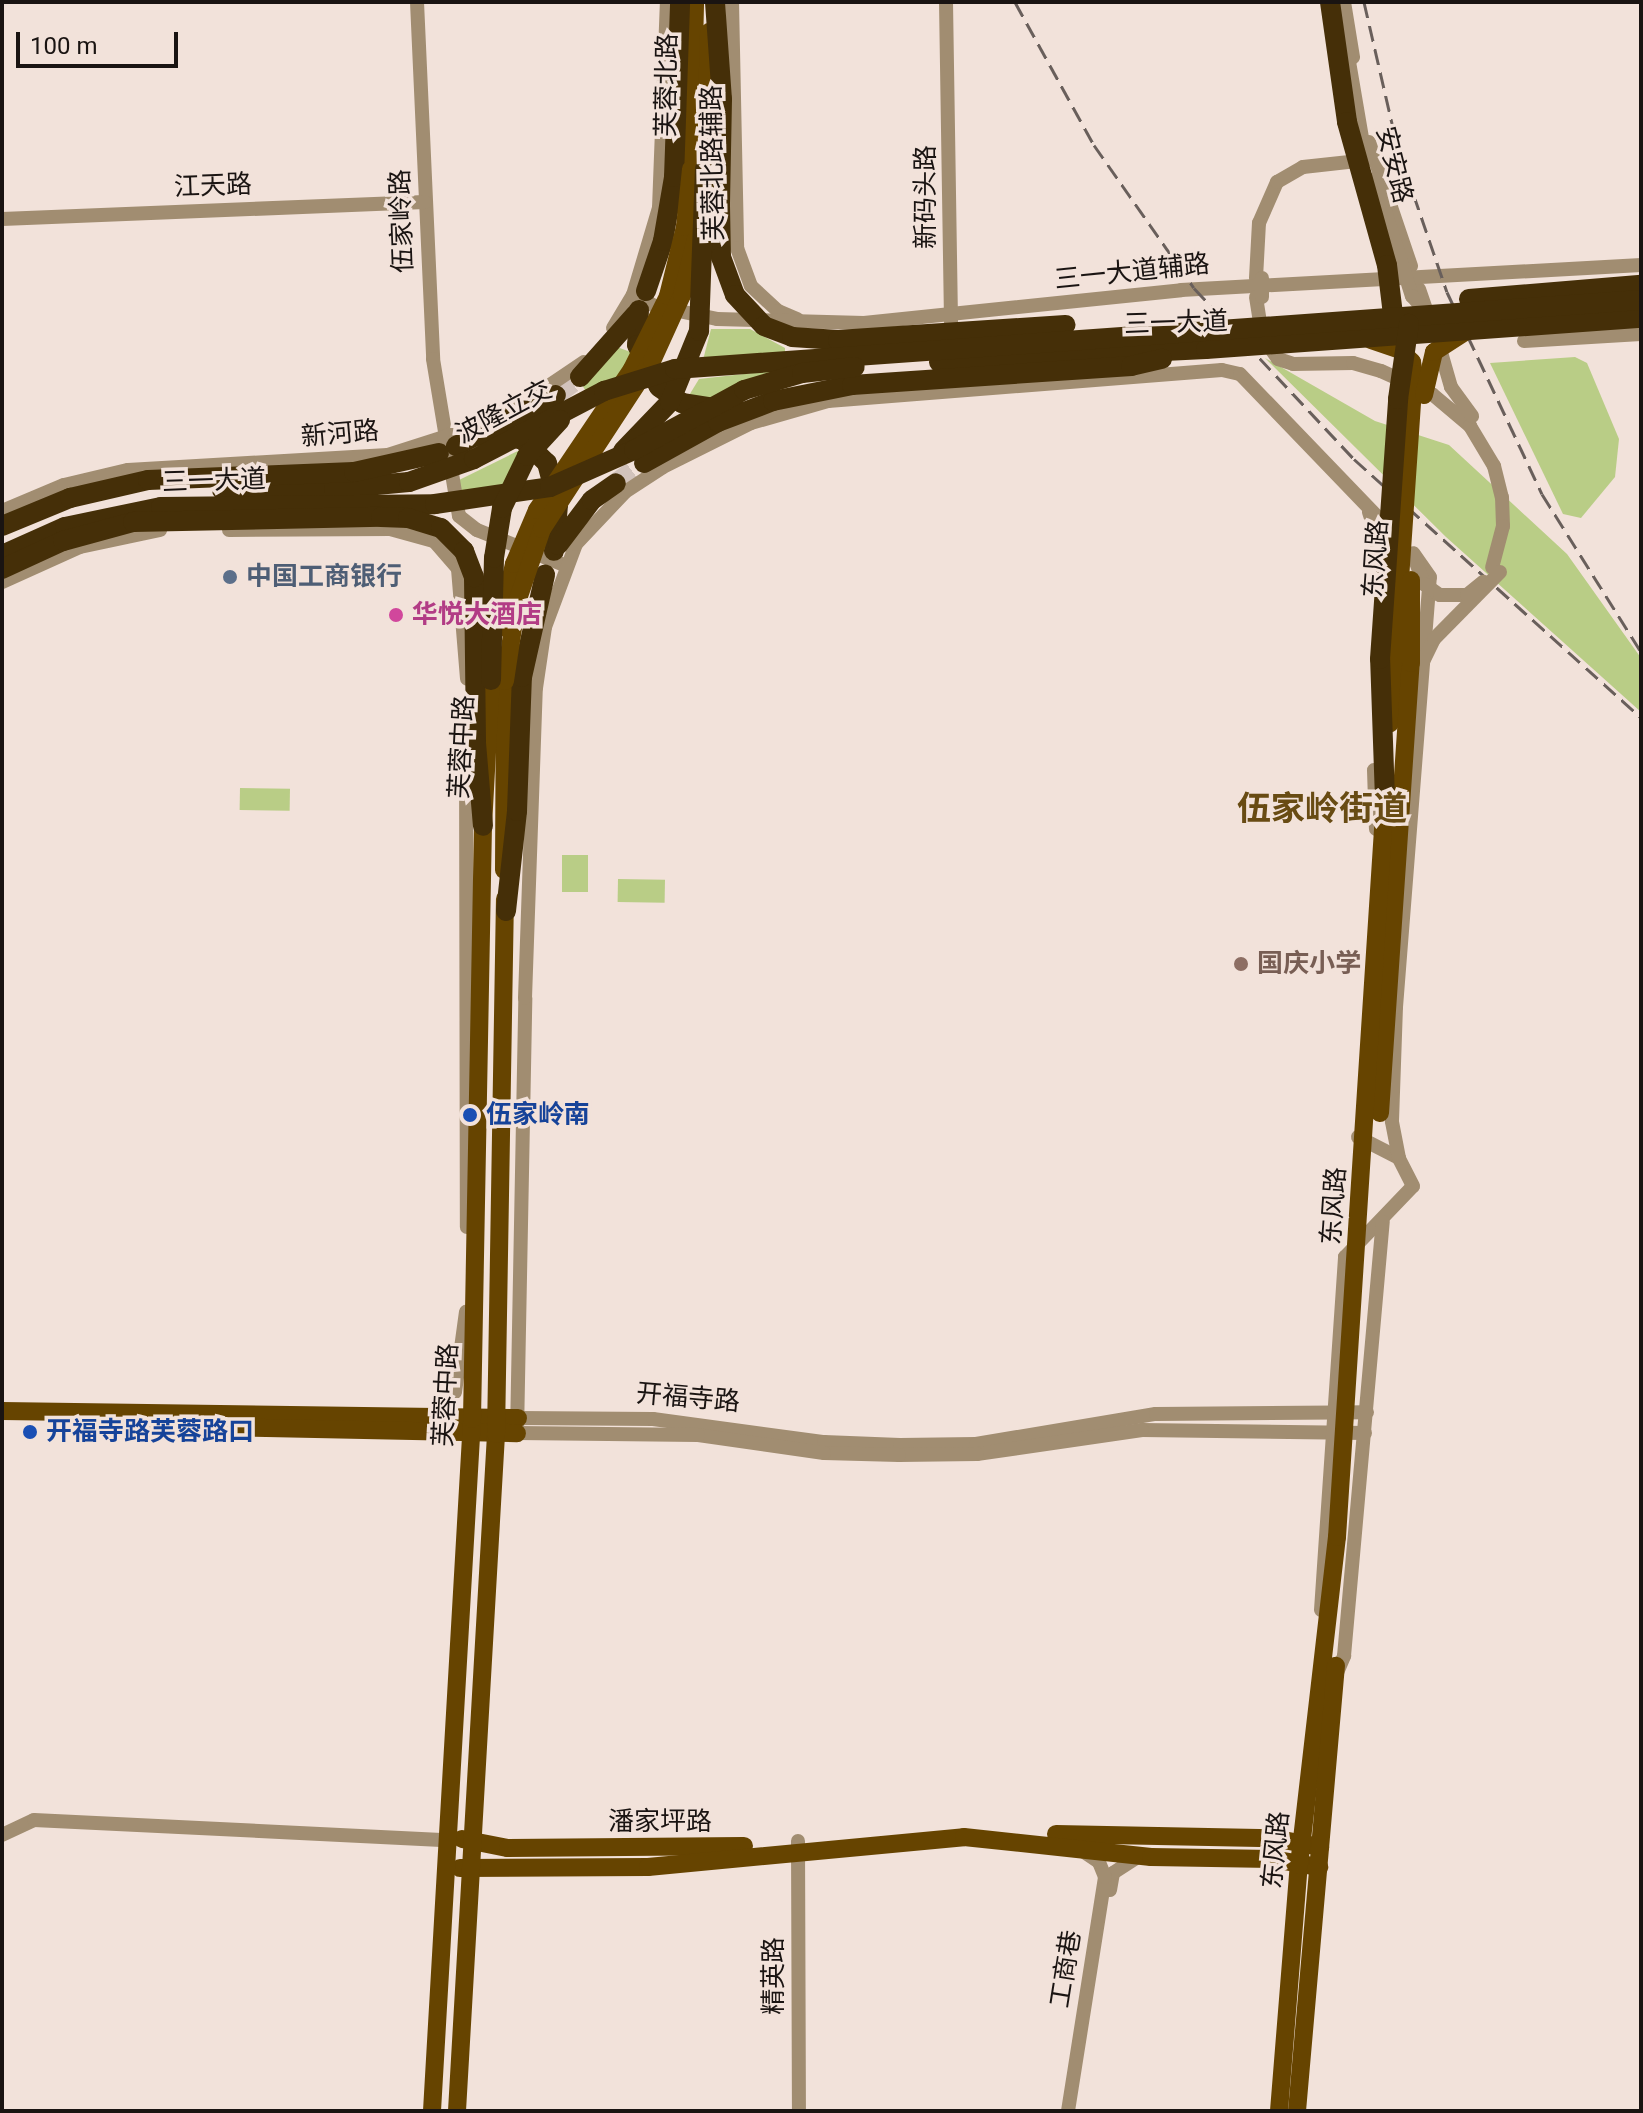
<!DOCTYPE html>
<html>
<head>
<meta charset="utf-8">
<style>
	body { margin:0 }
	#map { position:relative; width:1643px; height:2113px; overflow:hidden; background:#f2e2da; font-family:Roboto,"Noto Sans SC",sans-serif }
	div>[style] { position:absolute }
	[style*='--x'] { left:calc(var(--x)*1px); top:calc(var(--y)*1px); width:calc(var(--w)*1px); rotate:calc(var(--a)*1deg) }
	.green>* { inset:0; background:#b9cd86; transform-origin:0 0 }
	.highway-tunnel>* { height:20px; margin-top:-10px; transform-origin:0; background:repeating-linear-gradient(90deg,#d2c3bc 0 20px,transparent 0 30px) }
	.minor>* { height:14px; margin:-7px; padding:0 7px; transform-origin:7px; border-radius:7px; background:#a18d71 }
	.major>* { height:18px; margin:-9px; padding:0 9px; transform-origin:9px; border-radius:9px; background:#640 }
	.highway>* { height:20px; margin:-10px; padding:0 10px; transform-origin:10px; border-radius:10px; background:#452f08 }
	.rail>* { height:3px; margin-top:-1.5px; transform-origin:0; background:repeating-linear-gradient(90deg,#695f5b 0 16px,transparent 0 24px) }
	.minor-bridge>* { height:14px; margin:-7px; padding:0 7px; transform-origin:7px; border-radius:7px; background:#a18d71 }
	.major-bridge>* { height:18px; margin:-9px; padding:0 9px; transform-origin:9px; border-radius:9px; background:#640 }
	.highway-bridge>* { height:20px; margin:-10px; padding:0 10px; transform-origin:10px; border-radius:10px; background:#452f08 }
	.dots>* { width:22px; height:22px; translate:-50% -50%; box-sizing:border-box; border:4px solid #f2e2da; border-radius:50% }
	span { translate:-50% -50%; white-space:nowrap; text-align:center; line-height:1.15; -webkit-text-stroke:7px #f2e2da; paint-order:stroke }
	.street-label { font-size:26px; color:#1a1412 }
	.service-label { font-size:26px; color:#4e5e75; font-weight:700 }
	.left { translate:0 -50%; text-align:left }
	.hotel-label { font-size:26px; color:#b23c85; font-weight:700 }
	.education-label { font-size:26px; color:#785e54; font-weight:700 }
	.transit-label { font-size:26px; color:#164399; font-weight:700 }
	.district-label { font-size:34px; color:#684b13; font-weight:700 }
	.frame { position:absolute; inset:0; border:4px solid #1a1412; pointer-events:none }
	.scale { position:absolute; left:16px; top:32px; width:162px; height:36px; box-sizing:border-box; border:4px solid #1a1412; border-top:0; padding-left:10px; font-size:24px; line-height:28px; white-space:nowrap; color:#1a1412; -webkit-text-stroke:6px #f2e2da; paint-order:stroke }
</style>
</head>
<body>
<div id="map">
	<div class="green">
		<i style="clip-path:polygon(711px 329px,750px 329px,785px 348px,785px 354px,703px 360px)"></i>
		<i style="clip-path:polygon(617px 347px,636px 354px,622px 378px,587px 393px,582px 385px)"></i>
		<i style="clip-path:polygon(1575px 357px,1587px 363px,1619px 439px,1615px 477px,1581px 518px,1563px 514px,1490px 363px)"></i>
		<i style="clip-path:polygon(1265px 358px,1375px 421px,1449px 445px,1567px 554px,1641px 658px,1641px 712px,1446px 537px)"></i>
		<i style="clip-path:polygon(781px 370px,720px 397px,685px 402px,699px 379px)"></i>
		<i style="clip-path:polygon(528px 446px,504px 494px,458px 499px,455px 482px)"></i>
		<i style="left:240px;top:788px;width:50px;height:22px;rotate:1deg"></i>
		<i style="left:562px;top:855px;width:26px;height:37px"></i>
		<i style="left:618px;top:879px;width:47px;height:23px;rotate:1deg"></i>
	</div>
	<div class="highway-tunnel">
		<i style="--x:556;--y:395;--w:30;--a:-37"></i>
		<i style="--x:616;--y:483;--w:34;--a:-36"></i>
	</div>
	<div class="minor">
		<i style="--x:417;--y:2;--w:357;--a:87.4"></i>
		<i style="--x:433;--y:359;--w:159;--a:80.6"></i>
		<i style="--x:459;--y:516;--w:23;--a:38"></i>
		<i style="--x:477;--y:530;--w:94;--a:21.9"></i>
		<i style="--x:732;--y:2;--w:246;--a:88.8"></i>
		<i style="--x:737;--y:248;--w:40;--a:69.8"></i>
		<i style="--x:751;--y:286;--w:37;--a:43"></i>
		<i style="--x:778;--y:311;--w:21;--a:23"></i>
		<i style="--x:946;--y:2;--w:321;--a:89.1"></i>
		<i style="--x:1344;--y:2;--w:56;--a:80.7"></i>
		<i style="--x:1347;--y:50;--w:107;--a:80.3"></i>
		<i style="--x:1369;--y:142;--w:131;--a:71.3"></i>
		<i style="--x:2;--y:219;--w:423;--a:-2.3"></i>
		<i style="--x:1256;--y:278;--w:55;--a:-86.9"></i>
		<i style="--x:1259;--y:223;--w:45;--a:-66.3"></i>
		<i style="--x:1277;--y:182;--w:30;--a:-30"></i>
		<i style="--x:1303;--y:167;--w:63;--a:-6.3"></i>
		<i style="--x:1419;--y:289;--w:28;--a:71"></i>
		<i style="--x:633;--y:295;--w:25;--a:27"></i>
		<i style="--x:655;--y:306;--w:63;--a:11.8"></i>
		<i style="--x:717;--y:319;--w:147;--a:1.6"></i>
		<i style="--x:864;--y:323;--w:319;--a:-5.9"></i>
		<i style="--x:1181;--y:290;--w:461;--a:-3.1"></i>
		<i style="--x:1256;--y:297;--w:39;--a:81"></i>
		<i style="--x:1262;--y:336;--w:28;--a:55"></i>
		<i style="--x:1278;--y:359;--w:16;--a:18"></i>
		<i style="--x:1293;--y:364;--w:60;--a:-1"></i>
		<i style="--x:1353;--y:363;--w:29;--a:16"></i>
		<i style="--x:1381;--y:371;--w:56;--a:24.3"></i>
		<i style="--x:1432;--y:394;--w:50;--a:40.1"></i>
		<i style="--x:1470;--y:426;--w:47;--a:59"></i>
		<i style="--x:1494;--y:466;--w:32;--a:76"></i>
		<i style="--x:1502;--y:497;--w:29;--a:88"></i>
		<i style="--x:1503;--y:526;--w:43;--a:104.7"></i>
		<i style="--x:613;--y:328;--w:39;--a:-59"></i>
		<i style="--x:633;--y:295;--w:91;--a:-73.4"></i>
		<i style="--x:659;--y:208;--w:206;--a:-87.8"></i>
		<i style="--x:1524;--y:341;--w:117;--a:-3.4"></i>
		<i style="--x:1438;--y:342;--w:47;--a:73.9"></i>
		<i style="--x:1451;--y:387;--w:36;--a:54"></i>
		<i style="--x:2;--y:511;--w:67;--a:-22.8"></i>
		<i style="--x:64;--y:485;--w:66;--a:-13.2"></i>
		<i style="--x:128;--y:470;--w:260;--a:-3.3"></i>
		<i style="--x:388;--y:455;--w:59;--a:-17.8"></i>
		<i style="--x:444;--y:437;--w:100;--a:-24.8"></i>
		<i style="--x:535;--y:395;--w:59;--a:-34"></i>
		<i style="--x:1369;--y:512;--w:26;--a:72"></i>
		<i style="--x:1377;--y:537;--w:24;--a:90"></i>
		<i style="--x:229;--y:530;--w:161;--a:-0.4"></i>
		<i style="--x:390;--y:529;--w:46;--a:15.3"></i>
		<i style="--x:434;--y:541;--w:37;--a:49"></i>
		<i style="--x:458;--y:569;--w:110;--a:85.3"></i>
		<i style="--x:2;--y:582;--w:85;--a:-24.2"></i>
		<i style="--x:80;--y:547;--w:82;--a:-12"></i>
		<i style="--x:466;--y:732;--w:495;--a:89.9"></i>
		<i style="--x:1374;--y:770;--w:59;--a:88.1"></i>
		<i style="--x:1358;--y:1137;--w:46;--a:27.1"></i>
		<i style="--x:518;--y:1418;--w:135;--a:0.4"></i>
		<i style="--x:653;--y:1419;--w:173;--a:7.7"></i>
		<i style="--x:824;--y:1442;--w:76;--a:2.3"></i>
		<i style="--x:900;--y:1445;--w:76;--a:-0.8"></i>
		<i style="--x:976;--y:1444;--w:182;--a:-9.5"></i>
		<i style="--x:1156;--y:1414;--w:211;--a:-0.5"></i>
		<i style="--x:432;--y:1419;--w:35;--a:-50"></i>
		<i style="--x:455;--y:1392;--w:81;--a:-82.2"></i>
		<i style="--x:1365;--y:1433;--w:223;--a:-179.2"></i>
		<i style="--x:1142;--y:1430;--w:167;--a:171.7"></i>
		<i style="--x:977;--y:1454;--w:78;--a:179.3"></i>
		<i style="--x:899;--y:1455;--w:75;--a:-178.5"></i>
		<i style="--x:824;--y:1453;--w:127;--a:-171.9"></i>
		<i style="--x:698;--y:1435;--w:181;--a:-179.4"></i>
		<i style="--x:517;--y:1433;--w:435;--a:-88.9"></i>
		<i style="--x:525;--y:998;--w:310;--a:-88"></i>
		<i style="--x:536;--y:688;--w:62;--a:-81.6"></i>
		<i style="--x:545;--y:627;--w:89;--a:-69.5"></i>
		<i style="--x:576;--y:544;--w:71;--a:-46.7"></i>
		<i style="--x:625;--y:492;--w:45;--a:-33.3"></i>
		<i style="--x:663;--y:467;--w:98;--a:-26.6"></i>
		<i style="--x:751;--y:423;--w:80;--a:-15.9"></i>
		<i style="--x:828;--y:401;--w:395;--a:-4.5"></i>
		<i style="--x:1222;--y:370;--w:18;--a:13"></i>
		<i style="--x:1240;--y:374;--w:221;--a:46.1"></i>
		<i style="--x:1321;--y:1610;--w:354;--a:-86.1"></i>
		<i style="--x:1345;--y:1257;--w:98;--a:-46.2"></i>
		<i style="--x:1413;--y:1186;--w:31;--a:-117"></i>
		<i style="--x:1399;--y:1158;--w:38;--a:-101"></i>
		<i style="--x:1392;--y:1121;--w:114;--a:-88"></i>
		<i style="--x:1396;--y:1007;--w:431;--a:-85.5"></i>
		<i style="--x:1430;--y:577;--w:29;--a:-125"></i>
		<i style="--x:1336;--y:1675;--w:21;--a:-67"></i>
		<i style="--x:1344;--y:1656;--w:436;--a:-84.9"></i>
		<i style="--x:2;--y:1835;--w:35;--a:-25"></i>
		<i style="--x:34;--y:1820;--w:413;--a:2.8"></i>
		<i style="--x:798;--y:1841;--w:270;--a:89.8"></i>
		<i style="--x:1110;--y:1890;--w:17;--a:-80"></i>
		<i style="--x:1113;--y:1873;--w:30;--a:-33"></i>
		<i style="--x:1068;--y:2111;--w:237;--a:-81"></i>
		<i style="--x:1105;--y:1877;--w:16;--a:-112"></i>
		<i style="--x:1099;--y:1862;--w:22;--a:-146"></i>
	</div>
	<div class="major">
		<i style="--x:691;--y:169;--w:167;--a:-88.6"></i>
		<i style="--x:705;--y:169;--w:137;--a:-88.3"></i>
		<i style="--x:504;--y:870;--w:189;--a:-89.7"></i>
		<i style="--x:2;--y:1411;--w:516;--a:0.78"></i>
		<i style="--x:124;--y:1425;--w:393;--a:1.2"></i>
		<i style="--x:1056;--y:1834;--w:217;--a:1.1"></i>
		<i style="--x:1273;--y:1838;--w:48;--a:10.8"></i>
		<i style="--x:462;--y:1839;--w:47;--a:11.1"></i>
		<i style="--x:508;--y:1848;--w:236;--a:-0.5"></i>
		<i style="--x:460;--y:1868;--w:188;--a:-0.3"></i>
		<i style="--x:648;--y:1867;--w:317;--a:-5.4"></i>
		<i style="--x:964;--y:1837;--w:188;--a:6.1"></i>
		<i style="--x:1151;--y:1857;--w:121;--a:0.9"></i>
		<i style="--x:1272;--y:1859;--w:48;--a:9.7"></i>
		<i style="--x:432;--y:2111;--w:693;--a:-86.69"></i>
		<i style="--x:472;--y:1419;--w:593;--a:-88.94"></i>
		<i style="--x:483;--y:826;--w:146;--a:-86.9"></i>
		<i style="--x:457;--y:2111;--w:678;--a:-86.7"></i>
		<i style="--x:496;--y:1434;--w:535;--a:-89.04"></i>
		<i style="--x:1279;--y:2111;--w:247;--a:-85.4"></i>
		<i style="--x:1299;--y:1865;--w:330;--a:-83.4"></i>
		<i style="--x:1297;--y:2111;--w:447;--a:-85"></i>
	</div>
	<div class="highway">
		<i style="--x:715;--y:2;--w:97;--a:85.9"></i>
		<i style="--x:722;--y:99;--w:107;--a:91.1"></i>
		<i style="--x:646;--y:291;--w:53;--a:-71.2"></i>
		<i style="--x:663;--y:241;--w:65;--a:-80.2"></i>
		<i style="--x:674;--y:177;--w:175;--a:-88"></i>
		<i style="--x:1469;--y:299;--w:173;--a:-4.7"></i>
		<i style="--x:639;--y:310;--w:35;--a:93"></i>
		<i style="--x:637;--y:345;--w:47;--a:62.4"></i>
		<i style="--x:659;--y:387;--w:28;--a:35"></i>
		<i style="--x:682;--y:403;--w:60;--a:8.7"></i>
		<i style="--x:580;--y:377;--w:84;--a:-48.4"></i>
		<i style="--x:476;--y:436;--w:22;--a:-8"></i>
		<i style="--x:498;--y:433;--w:26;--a:16"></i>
		<i style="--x:523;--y:440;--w:33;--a:44"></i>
		<i style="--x:547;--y:463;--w:43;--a:75.3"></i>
		<i style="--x:558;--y:505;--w:46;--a:95"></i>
		<i style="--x:456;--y:446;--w:112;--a:-27"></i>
		<i style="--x:623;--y:451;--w:68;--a:-46.2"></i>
		<i style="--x:644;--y:463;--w:85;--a:-29"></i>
		<i style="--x:718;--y:422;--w:59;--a:-20.9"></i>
		<i style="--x:222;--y:490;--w:112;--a:-0.5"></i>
		<i style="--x:334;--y:489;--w:75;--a:-5.3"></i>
		<i style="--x:2;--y:526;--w:74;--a:-22.4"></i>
		<i style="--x:70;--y:498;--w:80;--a:-13"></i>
		<i style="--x:148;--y:480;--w:206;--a:-2.2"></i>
		<i style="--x:354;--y:472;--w:87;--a:-12.6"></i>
		<i style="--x:558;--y:545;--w:56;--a:-52.9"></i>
		<i style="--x:592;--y:500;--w:29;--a:-35"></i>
		<i style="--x:2;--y:555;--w:69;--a:-24"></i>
		<i style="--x:65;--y:527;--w:98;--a:-11.8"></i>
		<i style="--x:161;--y:507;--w:274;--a:-0.6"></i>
		<i style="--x:474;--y:577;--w:166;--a:89.3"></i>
		<i style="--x:476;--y:743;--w:83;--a:85.2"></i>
		<i style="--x:506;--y:911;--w:101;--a:-83.7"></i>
		<i style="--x:517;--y:811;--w:134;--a:-87.9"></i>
		<i style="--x:522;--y:677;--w:105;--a:-77.3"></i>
	</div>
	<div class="rail">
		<i style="--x:1015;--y:2;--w:163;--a:61.1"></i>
		<i style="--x:1094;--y:145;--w:174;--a:55"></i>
		<i style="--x:1194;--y:288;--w:234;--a:46.9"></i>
		<i style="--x:1354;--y:459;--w:386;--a:42"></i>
		<i style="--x:1364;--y:2;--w:151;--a:77"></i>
		<i style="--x:1398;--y:149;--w:151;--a:71.1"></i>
		<i style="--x:1447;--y:292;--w:223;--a:64.8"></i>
		<i style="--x:1542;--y:494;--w:186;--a:57.9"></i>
	</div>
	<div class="minor-bridge">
		<i style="--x:1375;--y:179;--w:123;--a:72.5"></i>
		<i style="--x:1412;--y:296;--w:20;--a:49"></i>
		<i style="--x:1425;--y:311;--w:11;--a:10"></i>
		<i style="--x:1262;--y:278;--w:19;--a:90"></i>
		<i style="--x:1413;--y:554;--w:32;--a:70"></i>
		<i style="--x:1424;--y:584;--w:19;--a:35"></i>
		<i style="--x:1440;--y:595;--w:27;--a:0"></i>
		<i style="--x:1467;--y:595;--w:21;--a:-39"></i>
		<i style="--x:1415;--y:678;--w:43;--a:-64"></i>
		<i style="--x:1434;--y:639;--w:94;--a:-45.4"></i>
	</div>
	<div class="major-bridge">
		<i style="--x:1371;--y:340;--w:31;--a:19"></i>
		<i style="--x:1400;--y:350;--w:17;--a:45"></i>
		<i style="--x:1412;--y:362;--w:12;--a:81"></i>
		<i style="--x:1414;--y:374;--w:350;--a:93.9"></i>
		<i style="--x:1424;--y:395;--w:44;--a:-76.9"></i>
		<i style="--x:1434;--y:352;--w:37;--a:-33"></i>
		<i style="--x:499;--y:628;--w:66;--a:-76.8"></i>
		<i style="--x:514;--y:564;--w:59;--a:-66.9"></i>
		<i style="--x:537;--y:510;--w:170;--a:-56"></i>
		<i style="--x:632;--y:369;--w:81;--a:-63.7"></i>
		<i style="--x:668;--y:296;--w:71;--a:-76.2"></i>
		<i style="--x:685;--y:227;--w:58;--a:-84.1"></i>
		<i style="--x:505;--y:681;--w:80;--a:-81.4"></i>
		<i style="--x:517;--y:602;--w:77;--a:-71.1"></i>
		<i style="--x:542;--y:529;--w:201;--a:-56.8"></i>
		<i style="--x:652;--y:361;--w:72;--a:-65.6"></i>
		<i style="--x:682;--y:295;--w:58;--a:-76"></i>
		<i style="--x:1380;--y:1113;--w:451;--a:-86.1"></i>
		<i style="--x:1411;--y:663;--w:83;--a:-90"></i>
		<i style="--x:1337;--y:1537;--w:755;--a:-86.28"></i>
	</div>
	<div class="highway-bridge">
		<i style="--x:1330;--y:2;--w:121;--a:81.9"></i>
		<i style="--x:1347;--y:122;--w:148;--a:74.4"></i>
		<i style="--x:1387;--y:265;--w:66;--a:83.1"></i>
		<i style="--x:720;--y:206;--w:51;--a:88.9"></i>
		<i style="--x:721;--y:257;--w:40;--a:69.8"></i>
		<i style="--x:735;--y:295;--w:42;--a:46.9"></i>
		<i style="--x:764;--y:326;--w:30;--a:21"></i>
		<i style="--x:792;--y:337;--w:46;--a:3.7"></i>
		<i style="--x:838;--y:340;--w:228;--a:-3.8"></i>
		<i style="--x:939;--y:362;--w:267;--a:-2.8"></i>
		<i style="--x:1206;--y:349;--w:436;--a:-4.1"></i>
		<i style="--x:773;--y:401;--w:81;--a:-11.4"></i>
		<i style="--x:852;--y:385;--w:280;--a:-3.9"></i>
		<i style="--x:1131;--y:366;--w:32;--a:-13"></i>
		<i style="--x:670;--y:402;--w:77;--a:-67.8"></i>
		<i style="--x:699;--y:331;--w:162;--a:-87.9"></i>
		<i style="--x:409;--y:482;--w:69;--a:-19.5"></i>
		<i style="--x:474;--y:459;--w:147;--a:-27.6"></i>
		<i style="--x:604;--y:391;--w:74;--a:-17.2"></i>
		<i style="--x:675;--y:369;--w:968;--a:-4.09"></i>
		<i style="--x:435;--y:504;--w:116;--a:-8.4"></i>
		<i style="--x:550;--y:487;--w:92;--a:-23.8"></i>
		<i style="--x:634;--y:450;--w:125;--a:-28.6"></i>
		<i style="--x:744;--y:390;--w:60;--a:-16.3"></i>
		<i style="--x:802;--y:373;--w:53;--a:-6.5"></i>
		<i style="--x:2;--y:569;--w:67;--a:-24.7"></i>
		<i style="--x:63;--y:541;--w:73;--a:-15.2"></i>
		<i style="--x:133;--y:522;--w:248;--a:-1.2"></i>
		<i style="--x:381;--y:517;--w:27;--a:2"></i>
		<i style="--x:408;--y:518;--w:34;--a:17"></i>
		<i style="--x:441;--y:528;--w:33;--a:45"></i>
		<i style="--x:464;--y:551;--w:28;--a:69"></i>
		<i style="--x:491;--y:680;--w:122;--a:-88.6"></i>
		<i style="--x:494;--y:558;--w:51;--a:-80.9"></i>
		<i style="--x:502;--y:508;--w:58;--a:-64.3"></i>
		<i style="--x:527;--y:456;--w:49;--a:-47.5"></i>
		<i style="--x:1385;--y:799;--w:140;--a:-92"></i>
		<i style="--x:1380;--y:659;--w:261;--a:-86"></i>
		<i style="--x:1398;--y:399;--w:76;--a:-81.7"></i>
	</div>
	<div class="dots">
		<i style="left:230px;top:577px;background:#5c6f8a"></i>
		<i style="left:396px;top:615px;background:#d1479c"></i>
		<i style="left:1241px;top:964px;background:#8d6e63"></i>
		<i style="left:470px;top:1115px;background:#1a4fb4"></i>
		<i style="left:30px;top:1432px;background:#1a4fb4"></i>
	</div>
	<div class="street-label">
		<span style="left:667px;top:85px;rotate:-89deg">芙蓉北路</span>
		<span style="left:713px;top:163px;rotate:-91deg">芙蓉北路辅路</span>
		<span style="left:1394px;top:165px;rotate:76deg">安安路</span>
		<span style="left:213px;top:186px;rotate:-2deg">江天路</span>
		<span style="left:926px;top:197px;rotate:-90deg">新码头路</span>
		<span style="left:402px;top:221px;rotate:-92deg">伍家岭路</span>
		<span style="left:1132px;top:272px;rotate:-6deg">三一大道辅路</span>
		<span style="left:1176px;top:323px;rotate:-2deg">三一大道</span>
		<span style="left:504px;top:412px;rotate:-28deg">波隆立交</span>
		<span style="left:340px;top:434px;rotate:-5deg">新河路</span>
		<span style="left:214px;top:481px;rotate:-2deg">三一大道</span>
		<span style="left:1376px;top:559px;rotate:-86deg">东风路</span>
		<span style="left:462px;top:747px;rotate:-87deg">芙蓉中路</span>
		<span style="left:1334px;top:1206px;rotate:-86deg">东风路</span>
		<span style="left:446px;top:1395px;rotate:-87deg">芙蓉中路</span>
		<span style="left:688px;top:1398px;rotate:5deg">开福寺路</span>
		<span style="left:660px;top:1822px">潘家坪路</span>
		<span style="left:1276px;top:1850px;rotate:-84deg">东风路</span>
		<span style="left:1066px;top:1969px;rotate:-81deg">工商巷</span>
		<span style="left:774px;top:1976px;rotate:-90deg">精英路</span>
	</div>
	<div class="service-label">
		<span class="left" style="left:246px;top:577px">中国工商银行</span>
	</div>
	<div class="hotel-label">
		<span class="left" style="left:412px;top:615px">华悦大酒店</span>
	</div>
	<div class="education-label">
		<span class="left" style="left:1257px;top:964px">国庆小学</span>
	</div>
	<div class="transit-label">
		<span class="left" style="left:486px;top:1115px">伍家岭南</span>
		<span class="left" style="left:46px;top:1432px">开福寺路芙蓉路口</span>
	</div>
	<div class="district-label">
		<span style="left:1322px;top:809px">伍家岭街道</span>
	</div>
	<div class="frame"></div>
	<div class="scale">100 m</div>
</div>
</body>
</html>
